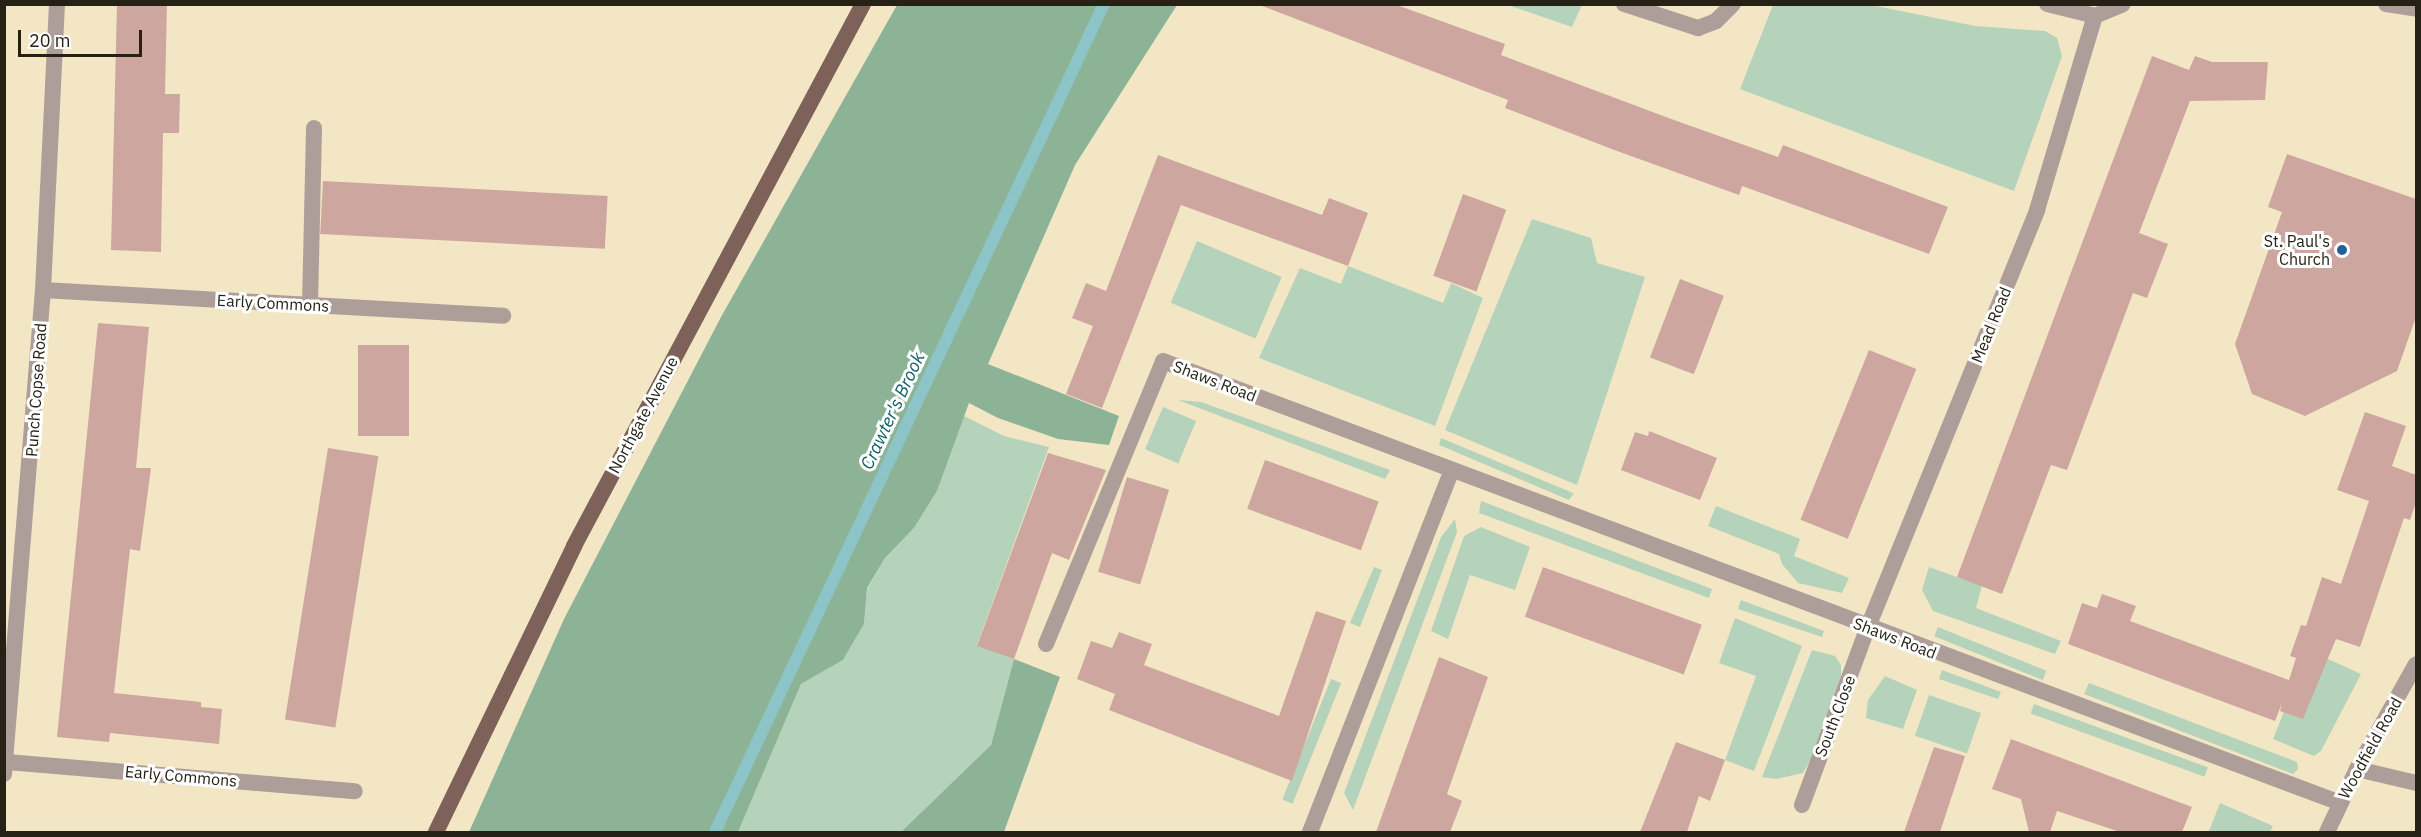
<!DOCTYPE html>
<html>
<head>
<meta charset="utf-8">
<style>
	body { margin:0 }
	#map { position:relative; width:2421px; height:837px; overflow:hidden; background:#f3e6c5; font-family:"IBM Plex Sans",sans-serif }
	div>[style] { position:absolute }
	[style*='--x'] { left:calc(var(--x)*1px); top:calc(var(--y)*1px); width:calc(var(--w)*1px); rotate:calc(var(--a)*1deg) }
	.green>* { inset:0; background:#b5d3bb; transform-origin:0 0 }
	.forest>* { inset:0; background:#8db396 }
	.stream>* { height:12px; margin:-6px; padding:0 6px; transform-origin:6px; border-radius:6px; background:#8cc4c8 }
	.building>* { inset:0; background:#cda79f; transform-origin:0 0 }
	.service>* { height:16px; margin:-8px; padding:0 8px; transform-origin:8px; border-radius:8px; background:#ae9e99 }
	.minor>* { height:16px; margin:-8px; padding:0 8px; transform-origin:8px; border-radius:8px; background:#ae9e99 }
	.primary>* { height:16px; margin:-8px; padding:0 8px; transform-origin:8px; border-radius:8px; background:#7e6159 }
	.dots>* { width:16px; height:16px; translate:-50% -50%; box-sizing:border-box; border:3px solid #fff; border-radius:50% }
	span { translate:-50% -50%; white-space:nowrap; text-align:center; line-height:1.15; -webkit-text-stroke:6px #fff; paint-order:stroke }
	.poi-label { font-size:16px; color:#252114 }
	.right { translate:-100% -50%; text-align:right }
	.street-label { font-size:16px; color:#252114 }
	.water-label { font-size:18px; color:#126065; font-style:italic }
	.frame { position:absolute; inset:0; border:6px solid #252114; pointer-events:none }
	.scale { position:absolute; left:18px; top:30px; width:124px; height:27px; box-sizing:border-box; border:3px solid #252114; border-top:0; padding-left:8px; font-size:18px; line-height:21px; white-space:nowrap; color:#252114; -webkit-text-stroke:4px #fff; paint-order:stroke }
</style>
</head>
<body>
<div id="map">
	<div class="green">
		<i style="clip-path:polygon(1508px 5px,1582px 4px,1582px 5px,1572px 27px)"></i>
		<i style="clip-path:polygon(1773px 5px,1871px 5px,1975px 26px,2045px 31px,2057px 38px,2062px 56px,2014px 191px,1740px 89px)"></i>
		<i style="clip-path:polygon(1532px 219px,1591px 238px,1597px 263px,1645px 277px,1577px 485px,1445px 430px)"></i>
		<i style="left:1197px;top:241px;width:92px;height:67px;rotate:23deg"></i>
		<i style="clip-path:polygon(1348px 266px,1443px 303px,1451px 283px,1483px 298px,1435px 426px,1259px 358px,1300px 268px,1341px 284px)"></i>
		<i style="clip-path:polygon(1178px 400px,1201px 402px,1390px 470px,1385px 479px)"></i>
		<i style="left:1163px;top:407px;width:36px;height:46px;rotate:23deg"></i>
		<i style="clip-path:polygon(962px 415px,1004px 436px,1049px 447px,977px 645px,1014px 659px,991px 745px,901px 832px,738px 832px,801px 684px,843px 660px,864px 624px,867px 589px,885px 558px,914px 528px,937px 491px)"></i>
		<i style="clip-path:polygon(1441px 438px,1573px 493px,1574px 493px,1569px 500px,1439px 445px)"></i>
		<i style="clip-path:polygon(1481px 501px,1712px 589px,1709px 598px,1479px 513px)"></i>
		<i style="clip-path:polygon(1716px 506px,1800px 539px,1794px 556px,1849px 578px,1842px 593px,1798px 583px,1782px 564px,1779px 554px,1708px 526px)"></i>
		<i style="clip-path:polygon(1455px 519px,1457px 532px,1353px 810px,1344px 793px,1441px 537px)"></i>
		<i style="clip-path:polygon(1481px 527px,1530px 547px,1515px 590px,1470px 575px,1448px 639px,1431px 631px,1464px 536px)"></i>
		<i style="clip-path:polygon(1374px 567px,1382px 570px,1360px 627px,1350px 623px)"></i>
		<i style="clip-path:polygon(1929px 567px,1982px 586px,1976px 608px,2061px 641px,2055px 654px,1933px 611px,1922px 590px)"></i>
		<i style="clip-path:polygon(1741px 600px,1824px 631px,1822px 637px,1738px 609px)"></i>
		<i style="clip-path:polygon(1735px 618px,1802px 646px,1754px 771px,1725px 760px,1756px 676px,1719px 663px)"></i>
		<i style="left:1938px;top:627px;width:117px;height:10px;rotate:22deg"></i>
		<i style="clip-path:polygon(1812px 650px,1835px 656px,1841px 665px,1841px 677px,1812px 757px,1803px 773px,1776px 779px,1762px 777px)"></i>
		<i style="clip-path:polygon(2328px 659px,2361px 674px,2321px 751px,2314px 756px,2273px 739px,2293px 689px)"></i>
		<i style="clip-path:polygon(1942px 670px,2001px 692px,1998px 699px,1939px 679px)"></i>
		<i style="clip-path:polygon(1885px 676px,1917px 690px,1903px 729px,1866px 718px,1868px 700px)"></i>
		<i style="left:1331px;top:679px;width:11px;height:130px;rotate:22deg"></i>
		<i style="clip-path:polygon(2089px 683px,2297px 762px,2298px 769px,2293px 774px,2084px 694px)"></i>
		<i style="left:1929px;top:695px;width:55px;height:43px;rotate:19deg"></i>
		<i style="left:2034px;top:704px;width:185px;height:10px;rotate:20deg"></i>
		<i style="clip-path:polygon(2220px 803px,2273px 826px,2270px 832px,2209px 831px)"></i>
	</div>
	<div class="forest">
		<i style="clip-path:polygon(897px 5px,1177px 5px,1075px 165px,988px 364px,1119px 416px,1109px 445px,1058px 439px,998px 418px,969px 403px,937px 491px,914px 528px,885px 558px,867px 588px,864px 624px,843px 660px,801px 684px,738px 832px,469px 832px,564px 619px,721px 317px)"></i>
		<i style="clip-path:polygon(1014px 659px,1060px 677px,1004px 832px,901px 832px,991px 745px)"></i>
	</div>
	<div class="stream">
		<i style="--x:715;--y:832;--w:915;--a:-64.84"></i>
	</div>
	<div class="building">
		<i style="clip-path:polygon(117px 4px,167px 4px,165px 94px,180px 94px,179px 133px,163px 133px,161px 252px,111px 250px)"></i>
		<i style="clip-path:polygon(1257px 4px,1394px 4px,1505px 44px,1501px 55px,1674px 120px,1778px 157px,1783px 145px,1948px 207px,1929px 254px,1742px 186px,1739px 195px,1617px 151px,1505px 108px,1508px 100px)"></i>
		<i style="clip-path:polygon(2152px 56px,2189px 70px,2195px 56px,2212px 62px,2268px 62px,2265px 100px,2190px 101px,2139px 233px,2168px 244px,2147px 298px,2133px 293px,2067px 470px,2051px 465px,2002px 594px,1957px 577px)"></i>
		<i style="clip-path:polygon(2287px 154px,2416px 199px,2416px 317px,2397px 371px,2305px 416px,2252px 394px,2235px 344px,2282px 212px,2268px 207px)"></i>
		<i style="clip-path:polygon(1158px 155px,1322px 215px,1329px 198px,1368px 213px,1348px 266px,1181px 205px,1102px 408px,1066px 394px,1093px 326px,1072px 318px,1086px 283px,1106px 291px)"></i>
		<i style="left:323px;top:181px;width:285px;height:53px;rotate:3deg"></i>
		<i style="left:1463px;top:194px;width:46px;height:87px;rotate:20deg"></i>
		<i style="left:1680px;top:279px;width:47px;height:84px;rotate:21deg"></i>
		<i style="clip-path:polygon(98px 323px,149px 327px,136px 468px,151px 468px,140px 551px,130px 549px,114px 693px,201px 702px,201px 707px,222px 709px,219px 744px,110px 733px,109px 742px,57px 737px)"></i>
		<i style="left:358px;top:345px;width:51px;height:91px"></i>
		<i style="left:1869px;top:350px;width:51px;height:183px;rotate:22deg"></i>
		<i style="clip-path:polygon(2365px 412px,2406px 426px,2392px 466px,2416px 475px,2416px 502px,2410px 520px,2404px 518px,2360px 647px,2336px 639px,2303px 719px,2280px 711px,2282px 703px,2275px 721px,2068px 644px,2082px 603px,2097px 608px,2102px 594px,2136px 606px,2130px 621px,2289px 680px,2296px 658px,2290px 656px,2301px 625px,2306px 626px,2322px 577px,2341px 584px,2369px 501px,2337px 490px)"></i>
		<i style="clip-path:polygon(1649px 431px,1717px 458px,1700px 500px,1621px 470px,1635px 432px,1648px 436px)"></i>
		<i style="left:328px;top:448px;width:51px;height:275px;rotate:9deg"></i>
		<i style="clip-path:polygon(1048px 453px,1106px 470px,1069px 560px,1052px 553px,1014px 659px,977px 646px)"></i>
		<i style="left:1265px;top:460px;width:121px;height:52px;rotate:20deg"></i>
		<i style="left:1127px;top:477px;width:44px;height:99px;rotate:17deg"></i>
		<i style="left:1543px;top:567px;width:169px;height:53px;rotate:20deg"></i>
		<i style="clip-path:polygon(1316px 611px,1346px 621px,1292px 781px,1109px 710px,1115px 694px,1077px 679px,1091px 641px,1112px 648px,1119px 632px,1152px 644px,1144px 665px,1279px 716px)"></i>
		<i style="clip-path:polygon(1439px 657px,1488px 677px,1447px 794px,1462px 801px,1450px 832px,1376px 832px)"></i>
		<i style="clip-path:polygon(2011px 739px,2192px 807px,2182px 832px,2120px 832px,2057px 811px,2050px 832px,2029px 832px,2021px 799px,1992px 789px)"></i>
		<i style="clip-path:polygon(1676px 742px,1725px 760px,1710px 801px,1699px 796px,1687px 832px,1640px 832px)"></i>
		<i style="clip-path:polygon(1934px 747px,1965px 756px,1940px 832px,1904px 832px)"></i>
	</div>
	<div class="service">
		<i style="--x:1624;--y:4;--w:78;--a:18"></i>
		<i style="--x:1698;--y:28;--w:19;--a:-21"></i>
		<i style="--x:1716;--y:21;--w:24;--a:-45"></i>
		<i style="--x:310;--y:305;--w:177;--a:-88.7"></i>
		<i style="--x:2357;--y:769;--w:61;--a:13.3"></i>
	</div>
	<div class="minor">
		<i style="--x:2047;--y:4;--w:49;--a:14"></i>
		<i style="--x:2095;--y:16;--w:30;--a:-23"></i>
		<i style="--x:2386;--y:4;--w:30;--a:9"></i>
		<i style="--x:43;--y:290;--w:461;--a:3.2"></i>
		<i style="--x:1046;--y:644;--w:306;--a:-67.5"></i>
		<i style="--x:1163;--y:361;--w:1257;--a:20.58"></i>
		<i style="--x:7;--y:762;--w:349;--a:4.8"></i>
		<i style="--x:4;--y:774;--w:486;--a:-85.4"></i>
		<i style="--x:43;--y:290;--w:286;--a:-87.2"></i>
		<i style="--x:1802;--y:805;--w:190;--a:-69.7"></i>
		<i style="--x:1868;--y:627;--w:450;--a:-67.9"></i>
		<i style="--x:2037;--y:210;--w:202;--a:-73.4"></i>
		<i style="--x:1310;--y:832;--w:387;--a:-68.6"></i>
		<i style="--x:2327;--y:832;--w:70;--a:-64.5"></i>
		<i style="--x:2357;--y:769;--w:120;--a:-60.7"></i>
	</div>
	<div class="primary">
		<i style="--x:436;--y:832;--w:318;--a:-64.2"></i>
		<i style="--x:574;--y:546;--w:614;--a:-61.93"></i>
	</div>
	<div class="dots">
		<i style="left:2342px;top:250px;background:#245f96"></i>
	</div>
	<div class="poi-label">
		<span class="right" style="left:2330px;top:250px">St. Paul's<br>Church</span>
	</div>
	<div class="street-label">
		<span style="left:273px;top:303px;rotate:3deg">Early Commons</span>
		<span style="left:1991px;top:325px;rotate:-68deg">Mead Road</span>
		<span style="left:1215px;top:381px;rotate:21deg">Shaws Road</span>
		<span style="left:36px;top:390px;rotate:-86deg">Punch Copse Road</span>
		<span style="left:643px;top:415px;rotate:-62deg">Northgate Avenue</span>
		<span style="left:1895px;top:638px;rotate:21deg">Shaws Road</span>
		<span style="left:1835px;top:716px;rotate:-69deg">South Close</span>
		<span style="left:2370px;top:748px;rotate:-61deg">Woodfield Road</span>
		<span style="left:181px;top:776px;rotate:5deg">Early Commons</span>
	</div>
	<div class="water-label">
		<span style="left:893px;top:411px;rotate:-65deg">Crawter's Brook</span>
	</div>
	<div class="frame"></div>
	<div class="scale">20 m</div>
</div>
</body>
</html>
